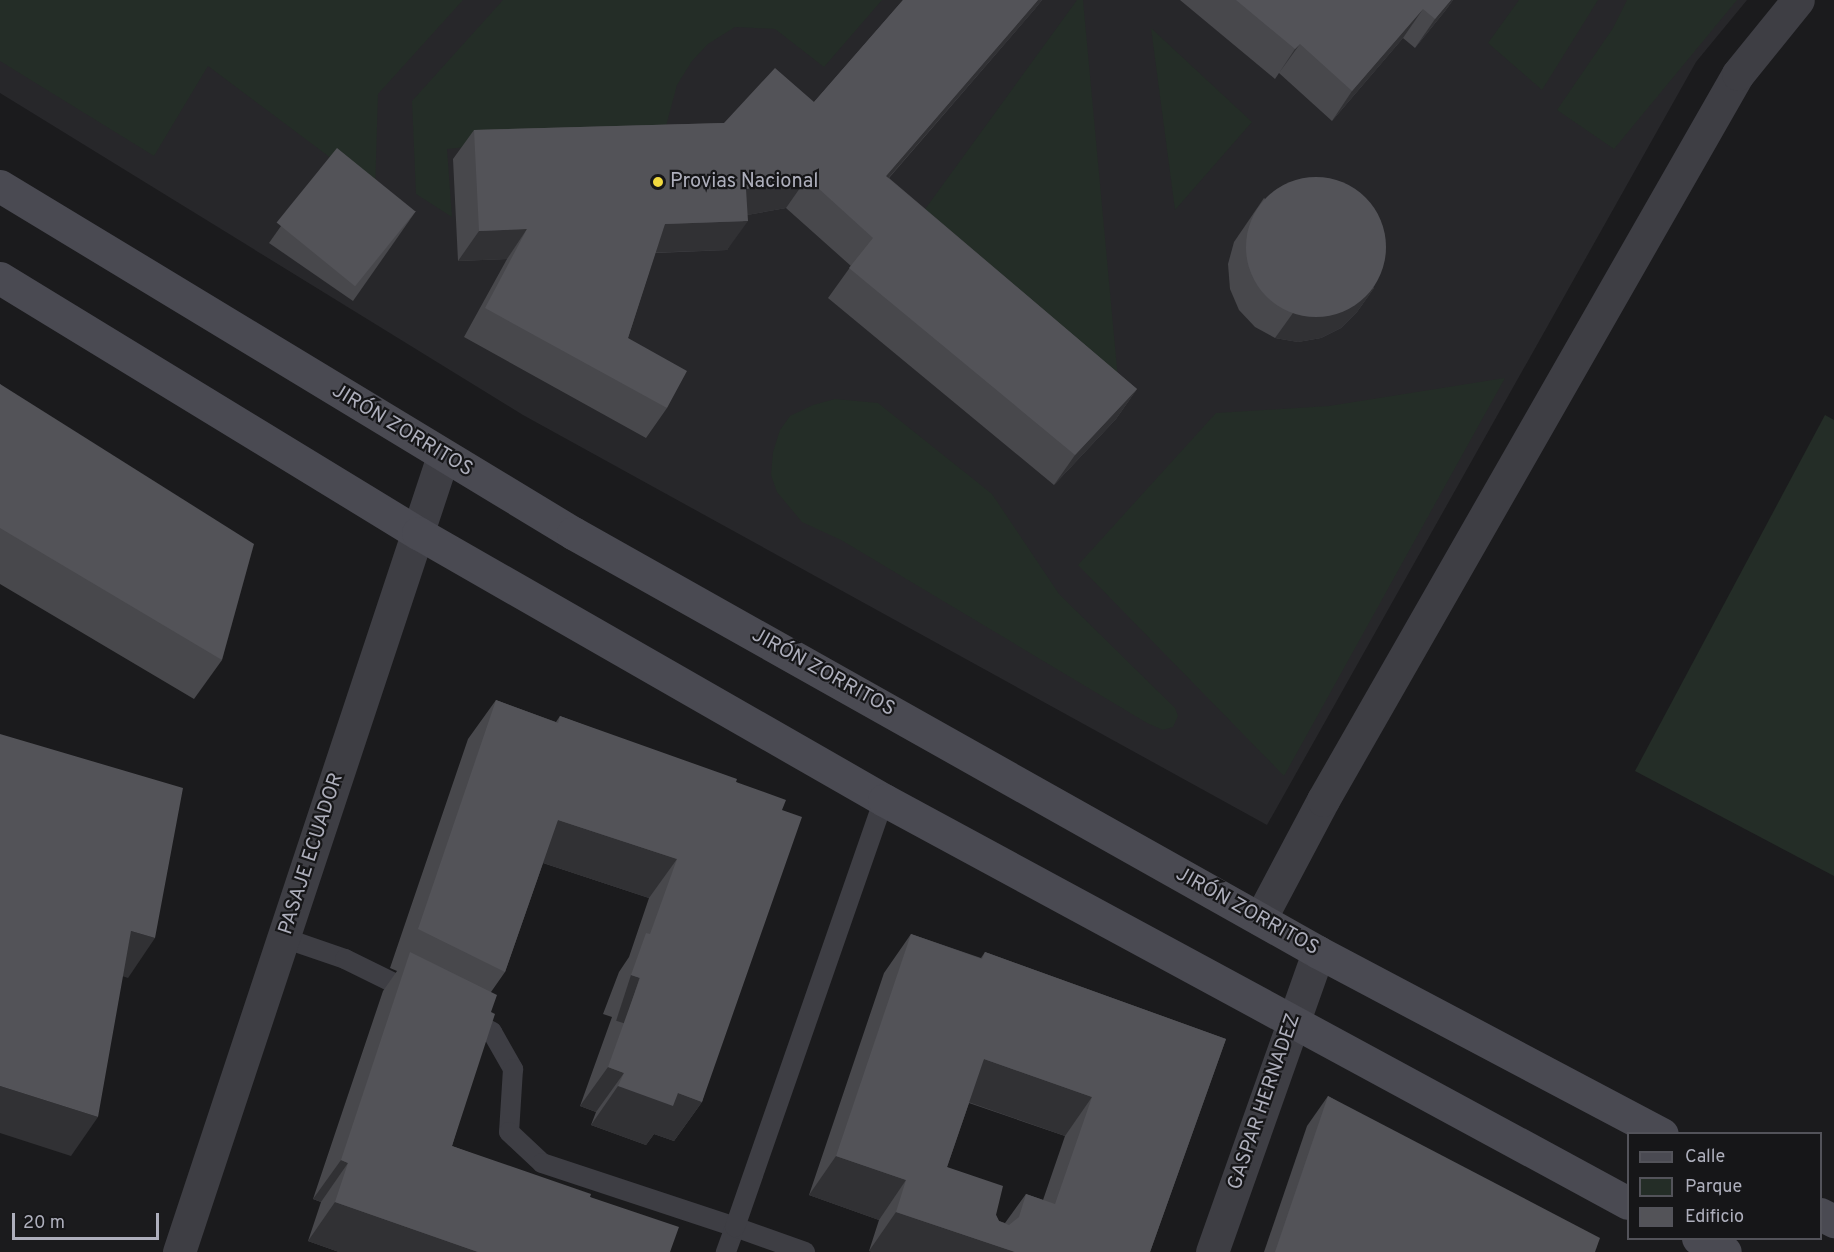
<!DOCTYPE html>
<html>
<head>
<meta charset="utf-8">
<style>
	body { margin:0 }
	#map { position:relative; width:1834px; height:1252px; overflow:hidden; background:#1b1b1d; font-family:Overpass,sans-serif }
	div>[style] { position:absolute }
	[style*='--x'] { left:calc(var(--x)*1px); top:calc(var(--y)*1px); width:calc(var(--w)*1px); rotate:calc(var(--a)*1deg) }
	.built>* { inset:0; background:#27272a }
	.green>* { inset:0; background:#242d27 }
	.lane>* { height:20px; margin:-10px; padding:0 10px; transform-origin:10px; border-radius:10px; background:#3e3e44 }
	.street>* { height:33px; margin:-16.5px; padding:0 16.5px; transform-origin:16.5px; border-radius:16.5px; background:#3e3e44 }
	.secondary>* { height:33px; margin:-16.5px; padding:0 16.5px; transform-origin:16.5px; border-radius:16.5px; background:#4a4a52 }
	.wall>* { inset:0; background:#48484c }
	.shaded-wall>* { inset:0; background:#313134; transform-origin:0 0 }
	.building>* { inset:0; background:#535358; transform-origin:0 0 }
	.round { border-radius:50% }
	.dots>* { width:16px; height:16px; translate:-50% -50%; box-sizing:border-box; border:3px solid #161618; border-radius:50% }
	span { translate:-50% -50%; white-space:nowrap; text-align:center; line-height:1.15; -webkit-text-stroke:4.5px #161618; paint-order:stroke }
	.poi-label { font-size:20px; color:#aeafbc }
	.left { translate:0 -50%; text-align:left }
	.street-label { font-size:20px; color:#aeafbc }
	.legend { position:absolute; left:1627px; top:1132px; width:195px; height:108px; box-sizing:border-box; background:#161618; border:2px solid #53535a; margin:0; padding:8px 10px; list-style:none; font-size:18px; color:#aeafbc }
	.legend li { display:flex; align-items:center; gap:12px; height:30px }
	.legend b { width:30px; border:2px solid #53535a }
	.scale { position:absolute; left:12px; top:1213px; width:147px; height:27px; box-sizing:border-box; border:3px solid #aeafbc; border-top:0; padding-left:8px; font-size:18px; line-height:21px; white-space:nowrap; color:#aeafbc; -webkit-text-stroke:4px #161618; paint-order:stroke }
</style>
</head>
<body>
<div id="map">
	<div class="built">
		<i style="clip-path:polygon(0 0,1747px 0,1696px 62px,1267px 825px,523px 415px,0 93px)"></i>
	</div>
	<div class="green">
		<i style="clip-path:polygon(0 0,463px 0,378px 94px,375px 191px,208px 66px,154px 156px,0 61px)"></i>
		<i style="clip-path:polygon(503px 0,882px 0,824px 67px,775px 29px,735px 27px,708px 44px,692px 61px,677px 85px,666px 126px,447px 149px,452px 217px,416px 194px,412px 101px)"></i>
		<i style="clip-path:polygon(1077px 0,1083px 0,1118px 379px,923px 212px)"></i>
		<i style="clip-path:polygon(1519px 0,1598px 0,1542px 90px,1488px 43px)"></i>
		<i style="clip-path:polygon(1627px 0,1737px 0,1614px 149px,1557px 110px,1613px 28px)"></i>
		<i style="clip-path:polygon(1151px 28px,1252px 122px,1175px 210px)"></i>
		<i style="clip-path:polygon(1505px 378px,1284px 776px,1078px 565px,1216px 413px,1329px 406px)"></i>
		<i style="clip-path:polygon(835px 399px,878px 403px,992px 494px,1059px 594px,1175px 708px,1178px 716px,1173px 727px,1163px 730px,1147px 723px,841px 540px,802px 522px,777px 492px,771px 475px,773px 452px,780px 430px,790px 416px,813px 405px)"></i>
		<i style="clip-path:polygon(1825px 415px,1834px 420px,1834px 876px,1635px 771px)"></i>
	</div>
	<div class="lane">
		<i style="--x:284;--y:938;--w:65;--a:19"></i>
		<i style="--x:345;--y:959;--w:77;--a:26.2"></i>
		<i style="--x:467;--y:1019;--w:28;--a:27"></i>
		<i style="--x:492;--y:1032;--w:43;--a:60.4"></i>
		<i style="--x:513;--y:1069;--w:63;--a:93.6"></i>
		<i style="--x:509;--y:1132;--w:45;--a:43.2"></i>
		<i style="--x:542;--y:1163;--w:203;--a:18.3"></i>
		<i style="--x:735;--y:1227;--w:27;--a:110"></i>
		<i style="--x:805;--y:1252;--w:74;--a:-160.3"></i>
		<i style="--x:735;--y:1227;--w:452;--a:-70.8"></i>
	</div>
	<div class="street">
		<i style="--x:1260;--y:919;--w:135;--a:-62.1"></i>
		<i style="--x:1323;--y:800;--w:836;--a:-60.25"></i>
		<i style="--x:1738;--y:74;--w:95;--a:-51"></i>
		<i style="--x:179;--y:1252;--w:839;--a:-71.65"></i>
		<i style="--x:1212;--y:1252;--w:318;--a:-70.5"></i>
	</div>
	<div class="secondary">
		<i style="--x:0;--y:186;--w:670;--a:31.2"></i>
		<i style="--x:573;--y:533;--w:855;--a:29.35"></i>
		<i style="--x:1318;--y:952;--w:389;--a:27.9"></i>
		<i style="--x:0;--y:278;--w:490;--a:31.4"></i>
		<i style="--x:418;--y:533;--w:537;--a:29.81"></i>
		<i style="--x:884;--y:800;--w:846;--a:28.44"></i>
		<i style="--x:1820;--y:1214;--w:16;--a:27"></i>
		<i style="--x:1698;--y:1238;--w:30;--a:27"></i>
	</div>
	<div class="wall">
		<i style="clip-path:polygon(903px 0,1042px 0,1034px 10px,889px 178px,1137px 389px,1116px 419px,1054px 485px,828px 298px,851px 266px,786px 208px,747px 215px,727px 250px,655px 253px,628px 338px,667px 408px,646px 438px,464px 337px,507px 259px,458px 261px,453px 159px,474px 130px,724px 123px,814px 102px)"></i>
		<i style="clip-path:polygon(1180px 0,1453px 0,1445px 11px,1415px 48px,1403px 38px,1332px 121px,1279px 73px,1275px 79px)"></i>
		<i style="clip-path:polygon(1264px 198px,1374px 288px,1357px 312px,1341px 328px,1321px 338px,1298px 342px,1275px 338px,1255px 327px,1239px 310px,1230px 289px,1228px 264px,1234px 242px)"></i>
		<i style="clip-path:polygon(416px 211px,353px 301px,269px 243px,281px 226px)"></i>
		<i style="clip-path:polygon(0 384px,222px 660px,194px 699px,0 584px)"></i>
		<i style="clip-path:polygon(496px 700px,556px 722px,560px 716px,736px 782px,782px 810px,702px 1102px,674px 1141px,654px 1134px,646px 1145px,591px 1125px,596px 1112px,580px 1106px,612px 1017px,603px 1014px,619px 972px,629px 957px,649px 898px,543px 863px,505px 972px,491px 992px,491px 1012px,452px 1146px,590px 1197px,670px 1252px,339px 1252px,308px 1241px,321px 1202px,313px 1199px,383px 991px,397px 971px,390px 968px,468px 739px)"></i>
		<i style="clip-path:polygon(evenodd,911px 934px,981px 958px,985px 952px,1226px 1039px,1150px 1252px,873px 1252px,869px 1251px,879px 1220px,809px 1195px,884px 973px,911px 934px,969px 1103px,1065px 1136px,1043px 1200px,1026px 1194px,1005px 1223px,999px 1221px,996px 1215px,947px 1167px,969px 1103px)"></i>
		<i style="clip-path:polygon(1328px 1096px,1595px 1252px,1264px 1252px,1307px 1126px)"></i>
	</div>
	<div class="shaded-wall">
		<i style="clip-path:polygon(1038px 0,1042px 0,1034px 10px,865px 205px,886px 176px)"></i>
		<i style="clip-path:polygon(1451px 0,1453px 0,1445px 11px,1415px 48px,1435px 19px)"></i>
		<i style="clip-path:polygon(1423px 9px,1403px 38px,1332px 121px,1352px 91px)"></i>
		<i style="clip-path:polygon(1300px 44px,1279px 73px,1275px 79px,1295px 49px)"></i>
		<i style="clip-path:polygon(807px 178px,786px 208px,725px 219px,746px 189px)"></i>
		<i style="clip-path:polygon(748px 221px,727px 250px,644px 253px,665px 224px)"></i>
		<i style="clip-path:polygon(527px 229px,507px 259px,458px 261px,479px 231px)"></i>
		<i style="clip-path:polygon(1374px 288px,1357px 312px,1341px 328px,1321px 338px,1298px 342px,1275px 338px,1293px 313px)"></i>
		<i style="clip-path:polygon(1137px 389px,1116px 419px,1054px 485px,1075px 455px)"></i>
		<i style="clip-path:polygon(558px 820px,677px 859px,649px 898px,531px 859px)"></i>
		<i style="clip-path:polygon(131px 931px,155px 938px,128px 978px,104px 970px)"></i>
		<i style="left:631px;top:975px;width:9px;height:48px;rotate:18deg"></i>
		<i style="clip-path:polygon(984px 1059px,1092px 1097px,1065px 1136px,957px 1098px)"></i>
		<i style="clip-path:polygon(608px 1067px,624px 1073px,596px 1112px,580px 1106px)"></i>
		<i style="clip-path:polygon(0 1086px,98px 1117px,71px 1156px,0 1133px)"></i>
		<i style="clip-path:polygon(618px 1086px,678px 1093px,702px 1102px,674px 1141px,654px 1134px,646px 1145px,591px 1125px)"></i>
		<i style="clip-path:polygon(836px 1156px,906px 1180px,879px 1220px,809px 1195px)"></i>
		<i style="clip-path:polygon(341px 1160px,348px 1163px,321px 1202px,313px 1199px)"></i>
		<i style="clip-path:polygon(335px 1202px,478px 1252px,339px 1252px,308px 1241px)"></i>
		<i style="clip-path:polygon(896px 1212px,1015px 1252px,873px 1252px,869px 1251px)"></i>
	</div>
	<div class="building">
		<i style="clip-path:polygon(903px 0,1038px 0,886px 176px,1137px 389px,1075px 455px,849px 268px,873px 238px,807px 178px,746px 189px,748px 221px,665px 224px,628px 338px,687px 371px,667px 408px,485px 308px,527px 229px,479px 231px,474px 130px,724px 123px,775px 68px,814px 102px)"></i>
		<i style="clip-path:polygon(1236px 0,1451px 0,1435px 19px,1423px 9px,1352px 91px,1300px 44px,1295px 49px)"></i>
		<i style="left:337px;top:148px;width:101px;height:96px;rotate:39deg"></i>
		<i class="round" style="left:1246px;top:177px;width:140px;height:140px"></i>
		<i style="clip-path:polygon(0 384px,254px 544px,222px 660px,0 528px)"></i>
		<i style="clip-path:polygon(496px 700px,558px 723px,560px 716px,737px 779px,736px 782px,786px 800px,782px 810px,802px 817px,702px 1102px,678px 1093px,673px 1106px,618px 1086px,624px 1073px,608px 1067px,640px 978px,631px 975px,646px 933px,650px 934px,677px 859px,558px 820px,505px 972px,418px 929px)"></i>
		<i style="clip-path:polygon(0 734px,183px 788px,155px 938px,131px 931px,98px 1117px,0 1086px)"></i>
		<i style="clip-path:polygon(evenodd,911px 934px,982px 959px,985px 952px,1226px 1039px,1150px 1252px,1015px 1252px,896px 1212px,906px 1180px,836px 1156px,911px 934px,984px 1059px,1092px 1097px,1055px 1204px,1026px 1194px,1019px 1217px,1009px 1225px,999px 1221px,996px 1215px,1003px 1186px,947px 1167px,984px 1059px)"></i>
		<i style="clip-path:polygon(410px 952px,497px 995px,491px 1012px,495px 1014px,452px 1146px,591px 1194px,590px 1197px,679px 1227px,670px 1252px,478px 1252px,335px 1202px,348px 1163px,341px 1160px)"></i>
		<i style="clip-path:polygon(1328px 1096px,1600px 1238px,1595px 1252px,1275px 1252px)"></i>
	</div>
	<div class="dots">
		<i style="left:658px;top:182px;background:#f1d93f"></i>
	</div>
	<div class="poi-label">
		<span class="left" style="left:670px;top:182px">Provias Nacional</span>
	</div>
	<div class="street-label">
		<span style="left:402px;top:431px;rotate:31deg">JIRÓN ZORRITOS</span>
		<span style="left:823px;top:673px;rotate:29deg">JIRÓN ZORRITOS</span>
		<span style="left:312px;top:854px;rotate:-72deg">PASAJE ECUADOR</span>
		<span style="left:1247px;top:912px;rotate:29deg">JIRÓN ZORRITOS</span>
		<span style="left:1265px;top:1102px;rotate:-71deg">GASPAR HERNADEZ</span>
	</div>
	<ul class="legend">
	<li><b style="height:8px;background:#4a4a52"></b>Calle</li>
	<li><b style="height:16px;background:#242d27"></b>Parque</li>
	<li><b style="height:16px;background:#535358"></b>Edificio</li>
	</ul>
	<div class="scale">20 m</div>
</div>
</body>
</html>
